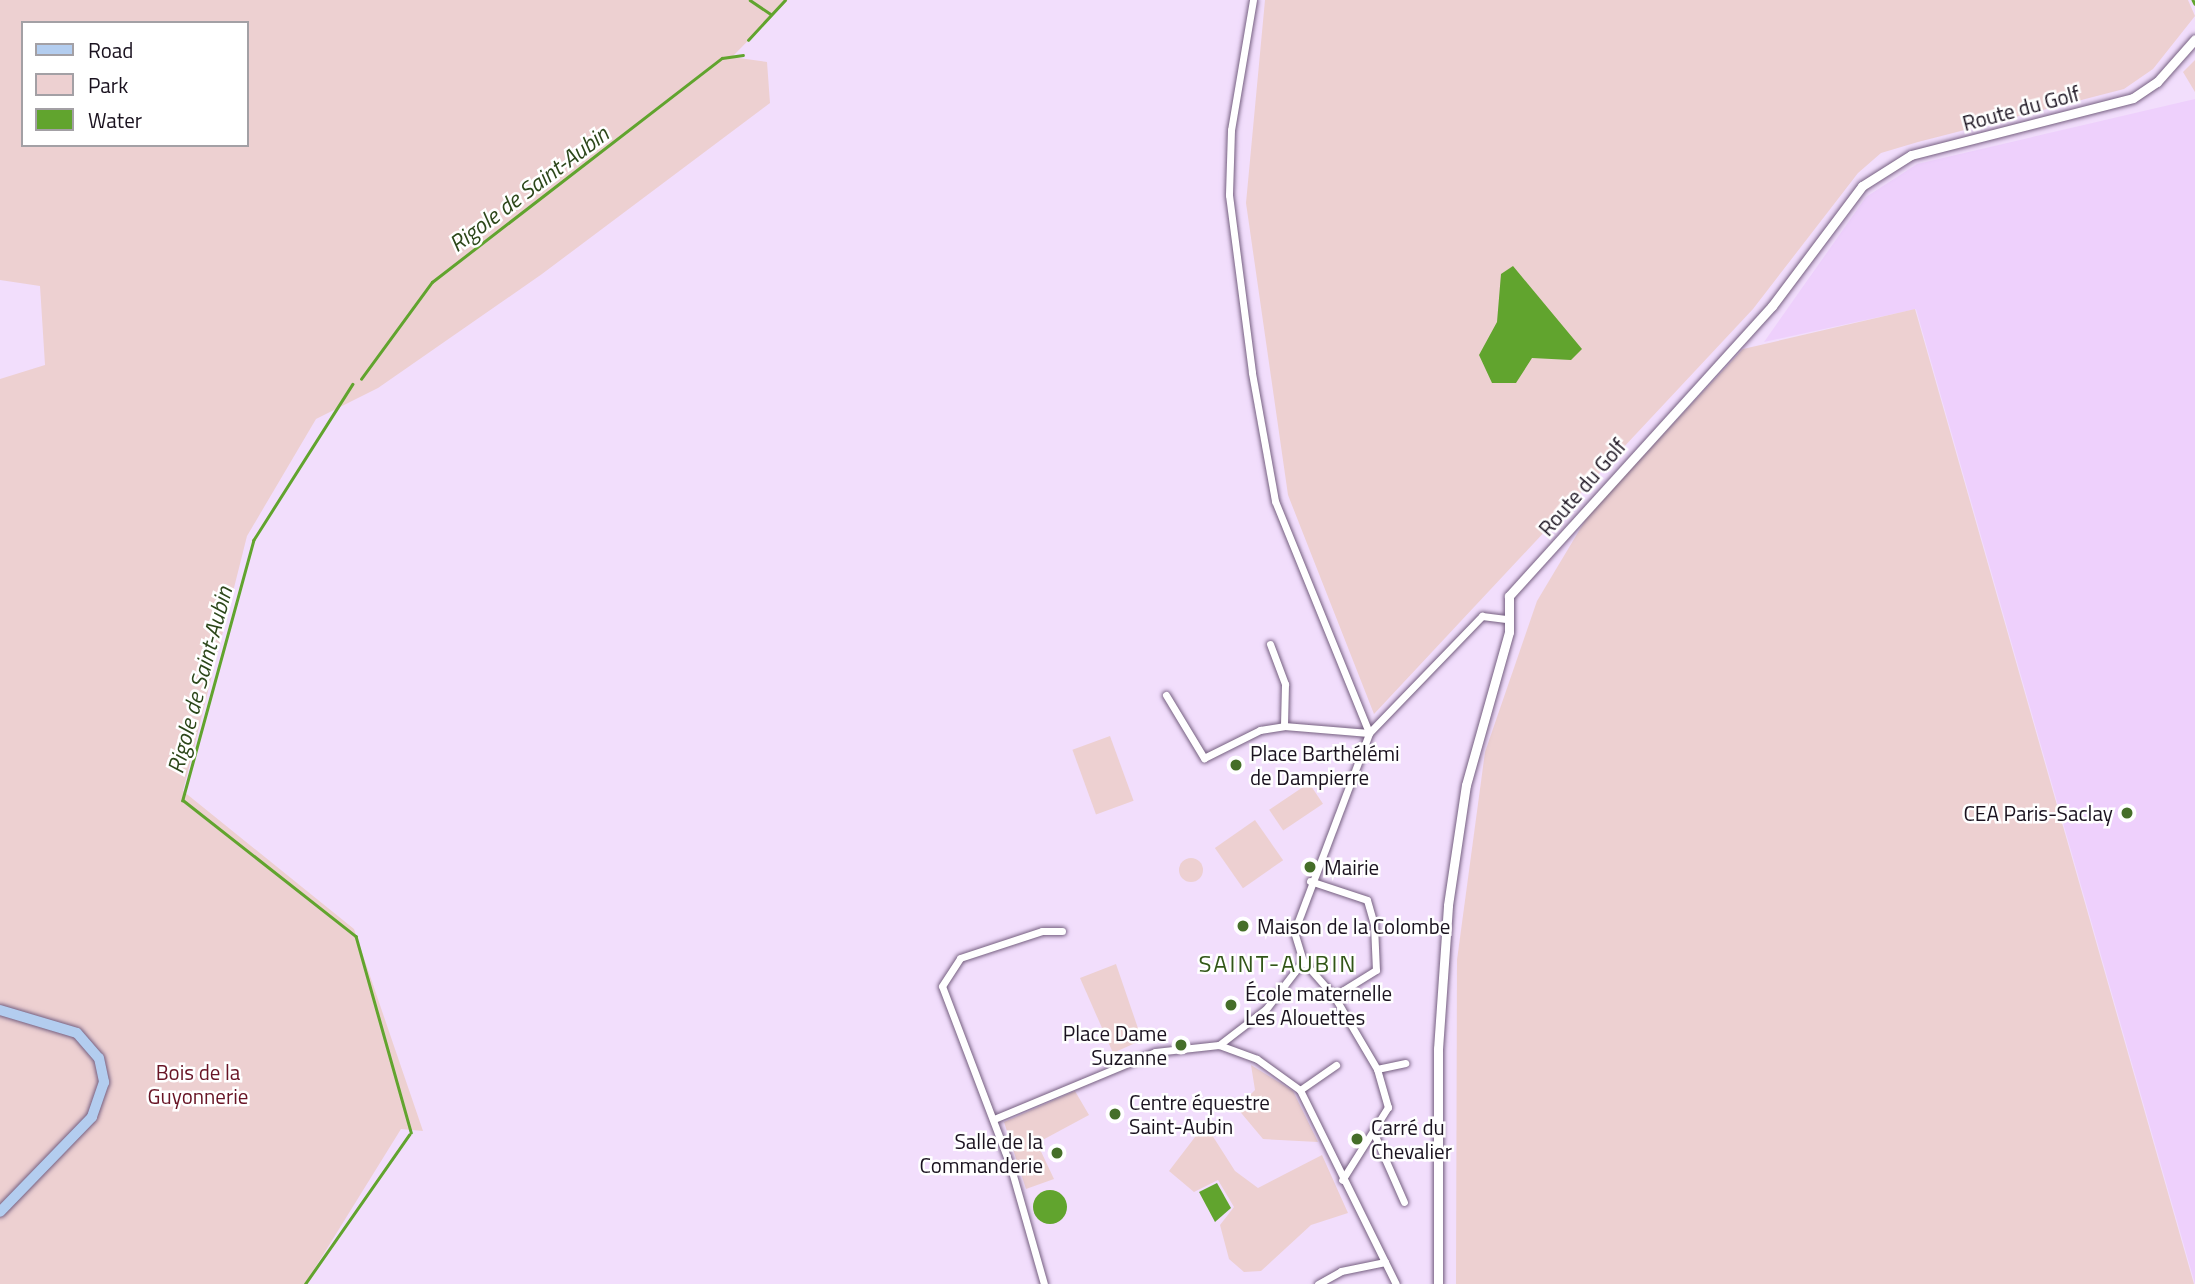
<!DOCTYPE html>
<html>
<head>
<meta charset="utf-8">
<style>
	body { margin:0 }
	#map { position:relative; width:2195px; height:1284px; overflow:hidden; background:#f2defc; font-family:"Titillium Web",sans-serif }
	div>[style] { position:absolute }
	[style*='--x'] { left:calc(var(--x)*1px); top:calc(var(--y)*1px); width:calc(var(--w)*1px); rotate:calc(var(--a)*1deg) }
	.built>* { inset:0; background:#eed0fc }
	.green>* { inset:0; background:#edd0d1; transform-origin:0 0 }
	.round { border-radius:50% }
	.water>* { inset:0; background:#61a42e }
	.stream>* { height:2.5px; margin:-1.25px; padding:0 1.25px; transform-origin:1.25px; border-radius:1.25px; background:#61a42e }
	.roads { filter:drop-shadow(0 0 2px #755f80) drop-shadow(0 0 2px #755f80) }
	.minor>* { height:7px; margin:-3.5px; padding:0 3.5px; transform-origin:3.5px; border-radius:3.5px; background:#fff }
	.tertiary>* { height:9px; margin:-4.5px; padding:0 4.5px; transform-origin:4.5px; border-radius:4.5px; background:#fff }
	.primary>* { height:10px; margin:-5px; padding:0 5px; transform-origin:5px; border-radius:5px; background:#b3cdef }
	.dots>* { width:19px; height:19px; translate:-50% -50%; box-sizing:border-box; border:4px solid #fff; border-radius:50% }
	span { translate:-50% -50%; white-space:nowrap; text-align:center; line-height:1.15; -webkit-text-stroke:5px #fff; paint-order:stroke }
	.street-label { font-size:21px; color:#1a121f }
	.poi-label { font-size:21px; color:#1a121f }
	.left { translate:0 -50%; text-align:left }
	.right { translate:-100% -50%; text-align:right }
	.park-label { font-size:21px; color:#681425 }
	.water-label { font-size:23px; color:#2c471a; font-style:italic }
	.quarter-label { font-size:24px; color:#325618; letter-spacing:2px }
	.legend { position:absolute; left:21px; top:21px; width:228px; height:126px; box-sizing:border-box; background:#fff; border:2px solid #a3a0a5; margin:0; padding:9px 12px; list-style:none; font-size:21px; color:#1a121f }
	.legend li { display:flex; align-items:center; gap:14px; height:35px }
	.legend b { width:35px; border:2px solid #a3a0a5 }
</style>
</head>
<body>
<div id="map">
	<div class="built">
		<i style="clip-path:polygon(2195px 99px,2195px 1284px,1916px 309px,1764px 342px,1866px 197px,1917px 164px)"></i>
	</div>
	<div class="green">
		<i style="clip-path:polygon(evenodd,0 0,788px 0,732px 57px,767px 62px,770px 103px,542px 274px,378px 388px,316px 419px,247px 536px,183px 791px,354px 929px,423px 1131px,401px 1129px,305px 1284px,0 1284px,0 379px,45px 365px,40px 286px,0 280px,0 0,23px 23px,247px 23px,247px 145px,23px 145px,23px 23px)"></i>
		<i style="clip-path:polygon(1265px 0,2188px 0,2195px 16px,2153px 69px,2124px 89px,1918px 142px,1881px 153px,1858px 173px,1753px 309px,1374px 714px,1288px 495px,1246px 203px)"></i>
		<i style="clip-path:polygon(2195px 60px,2195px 92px,2183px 72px)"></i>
		<i style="clip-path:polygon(1915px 309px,2194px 1284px,1456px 1284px,1457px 960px,1485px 752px,1537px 601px,1589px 514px,1743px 349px)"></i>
		<i style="left:1110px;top:736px;width:69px;height:40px;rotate:70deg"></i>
		<i style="left:1309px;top:783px;width:25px;height:48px;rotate:56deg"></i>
		<i style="left:1255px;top:820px;width:49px;height:49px;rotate:55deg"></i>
		<i class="round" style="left:1179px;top:858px;width:24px;height:24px"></i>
		<i style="clip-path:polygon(1116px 964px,1142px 1040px,1113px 1053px,1080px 978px)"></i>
		<i style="clip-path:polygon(1251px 1065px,1293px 1091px,1318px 1142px,1263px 1139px,1237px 1108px,1255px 1090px)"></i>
		<i style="clip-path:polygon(1075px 1091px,1089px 1115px,1037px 1143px,1054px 1179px,1026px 1189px,1004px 1122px)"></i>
		<i style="clip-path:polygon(1205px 1124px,1235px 1171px,1258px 1188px,1322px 1155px,1348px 1213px,1311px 1225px,1261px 1271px,1244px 1272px,1229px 1259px,1220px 1225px,1234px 1207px,1218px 1180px,1194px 1192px,1169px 1171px)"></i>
	</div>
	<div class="water">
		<i style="clip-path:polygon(1513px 266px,1582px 349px,1571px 360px,1532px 358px,1516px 383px,1492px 383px,1479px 355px,1497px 322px,1501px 274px)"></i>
		<i style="clip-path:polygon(1217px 1183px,1231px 1208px,1215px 1222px,1199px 1192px)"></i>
		<i class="round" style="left:1033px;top:1190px;width:34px;height:34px"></i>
	</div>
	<div class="stream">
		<i style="--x:750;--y:0;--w:25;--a:34"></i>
		<i style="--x:2193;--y:0;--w:4;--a:63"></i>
		<i style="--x:748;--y:40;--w:54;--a:-47.2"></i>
		<i style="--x:361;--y:379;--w:120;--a:-53.8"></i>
		<i style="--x:432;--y:282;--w:366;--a:-37.7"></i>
		<i style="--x:722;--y:58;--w:21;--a:-8"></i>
		<i style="--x:353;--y:384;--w:185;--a:122.4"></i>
		<i style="--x:254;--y:540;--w:270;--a:105.3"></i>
		<i style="--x:183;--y:800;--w:220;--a:38.2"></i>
		<i style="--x:356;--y:936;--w:204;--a:74.3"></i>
		<i style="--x:305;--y:1284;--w:182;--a:-55.1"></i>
	</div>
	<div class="roads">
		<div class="minor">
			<i style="--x:1253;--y:0;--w:132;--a:99.6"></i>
			<i style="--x:1231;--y:130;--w:65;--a:91.8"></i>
			<i style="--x:1229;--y:195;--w:179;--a:82.6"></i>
			<i style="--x:1252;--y:373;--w:130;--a:79.8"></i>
			<i style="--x:1275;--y:501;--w:250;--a:67.9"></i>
			<i style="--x:1270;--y:644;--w:43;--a:69.4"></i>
			<i style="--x:1285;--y:684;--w:42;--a:91.4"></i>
			<i style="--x:1166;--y:695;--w:74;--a:58.9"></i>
			<i style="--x:1204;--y:758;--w:63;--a:-26.6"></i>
			<i style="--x:1260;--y:730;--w:24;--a:-9"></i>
			<i style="--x:1284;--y:726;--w:85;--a:4.7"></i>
			<i style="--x:1310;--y:881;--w:60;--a:18.4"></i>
			<i style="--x:1367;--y:900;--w:26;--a:74"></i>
			<i style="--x:1374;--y:925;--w:45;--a:87.5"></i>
			<i style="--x:1376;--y:970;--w:49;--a:148.2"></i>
			<i style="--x:1303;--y:961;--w:47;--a:48.5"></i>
			<i style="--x:1334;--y:996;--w:85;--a:59.5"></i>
			<i style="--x:1377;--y:1069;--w:40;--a:74"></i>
			<i style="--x:1388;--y:1107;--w:86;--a:122.2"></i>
			<i style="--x:1219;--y:1045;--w:40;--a:20.2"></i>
			<i style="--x:1257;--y:1059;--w:53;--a:35.8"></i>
			<i style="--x:1300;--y:1090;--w:216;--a:63.7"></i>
			<i style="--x:1377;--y:1069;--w:29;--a:-12"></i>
			<i style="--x:1300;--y:1090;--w:44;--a:-34.8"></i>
			<i style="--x:994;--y:1119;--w:174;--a:-22.6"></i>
			<i style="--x:1155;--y:1052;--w:64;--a:-6.2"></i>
			<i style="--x:1219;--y:1045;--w:59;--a:-37.5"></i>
			<i style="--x:1266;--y:1009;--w:61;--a:-52.4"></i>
			<i style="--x:1303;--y:961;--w:30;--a:-107"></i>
			<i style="--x:1294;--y:932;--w:213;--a:-69.3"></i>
			<i style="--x:1369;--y:733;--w:163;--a:-46"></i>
			<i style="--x:1482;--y:616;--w:26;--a:7"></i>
			<i style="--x:1375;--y:1136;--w:72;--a:66.3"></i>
			<i style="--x:1044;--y:1284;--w:124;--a:-105.9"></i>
			<i style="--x:1010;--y:1165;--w:191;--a:-110.8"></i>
			<i style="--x:942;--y:986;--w:33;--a:-57"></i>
			<i style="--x:960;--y:958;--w:86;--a:-18.2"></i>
			<i style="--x:1042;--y:931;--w:20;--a:0"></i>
			<i style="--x:1318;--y:1284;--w:26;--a:-29"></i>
			<i style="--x:1341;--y:1271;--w:45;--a:-11.6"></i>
		</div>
		<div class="tertiary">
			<i style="--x:1438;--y:1284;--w:235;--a:-90"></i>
			<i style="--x:1438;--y:1049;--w:144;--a:-86"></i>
			<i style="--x:1448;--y:905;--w:121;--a:-81.5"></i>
			<i style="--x:1466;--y:785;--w:159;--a:-74.3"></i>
			<i style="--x:1509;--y:632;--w:36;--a:-90"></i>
			<i style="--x:1509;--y:596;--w:391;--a:-47.8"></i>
			<i style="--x:1772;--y:306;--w:150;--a:-53.1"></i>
			<i style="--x:1862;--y:186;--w:58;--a:-32.3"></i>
			<i style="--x:1911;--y:155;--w:229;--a:-14.4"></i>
			<i style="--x:2133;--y:98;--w:29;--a:-34"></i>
			<i style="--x:2157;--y:82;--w:57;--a:-48.5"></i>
		</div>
		<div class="primary">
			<i style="--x:0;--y:1010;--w:80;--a:16.6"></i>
			<i style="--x:77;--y:1033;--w:33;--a:49"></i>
			<i style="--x:99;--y:1058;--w:25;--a:78"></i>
			<i style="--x:104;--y:1082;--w:37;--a:109"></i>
			<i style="--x:92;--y:1117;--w:132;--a:134.1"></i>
		</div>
	</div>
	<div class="dots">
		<i style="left:1236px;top:765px;background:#456e29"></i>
		<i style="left:2127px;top:813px;background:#456e29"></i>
		<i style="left:1310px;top:867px;background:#456e29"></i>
		<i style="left:1243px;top:926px;background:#456e29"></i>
		<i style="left:1231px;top:1005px;background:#456e29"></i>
		<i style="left:1181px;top:1045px;background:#456e29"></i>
		<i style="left:1115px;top:1114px;background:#456e29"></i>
		<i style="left:1357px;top:1139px;background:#456e29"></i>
		<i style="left:1057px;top:1153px;background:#456e29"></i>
	</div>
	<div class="street-label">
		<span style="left:2021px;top:108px;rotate:-15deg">Route du Golf</span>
		<span style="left:1582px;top:487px;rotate:-49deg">Route du Golf</span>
	</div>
	<div class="poi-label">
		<span class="left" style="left:1250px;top:765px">Place Barthélémi<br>de Dampierre</span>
		<span class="right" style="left:2113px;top:813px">CEA Paris-Saclay</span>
		<span class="left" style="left:1324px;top:867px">Mairie</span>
		<span class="left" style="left:1257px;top:926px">Maison de la Colombe</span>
		<span class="left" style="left:1245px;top:1005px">École maternelle<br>Les Alouettes</span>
		<span class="right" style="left:1167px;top:1045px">Place Dame<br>Suzanne</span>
		<span class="left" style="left:1129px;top:1114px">Centre équestre<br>Saint-Aubin</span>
		<span class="left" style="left:1371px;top:1139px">Carré du<br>Chevalier</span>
		<span class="right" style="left:1043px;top:1153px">Salle de la<br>Commanderie</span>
	</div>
	<div class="park-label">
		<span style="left:198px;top:1084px">Bois de la<br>Guyonnerie</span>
	</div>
	<div class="water-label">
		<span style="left:529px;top:189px;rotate:-37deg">Rigole de Saint-Aubin</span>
		<span style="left:200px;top:680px;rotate:-75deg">Rigole de Saint-Aubin</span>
	</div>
	<div class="quarter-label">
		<span style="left:1278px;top:964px">SAINT-AUBIN</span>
	</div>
	<ul class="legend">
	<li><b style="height:9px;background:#b3cdef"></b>Road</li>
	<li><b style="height:19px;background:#edd0d1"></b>Park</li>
	<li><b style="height:19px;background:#61a42e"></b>Water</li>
	</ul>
</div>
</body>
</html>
